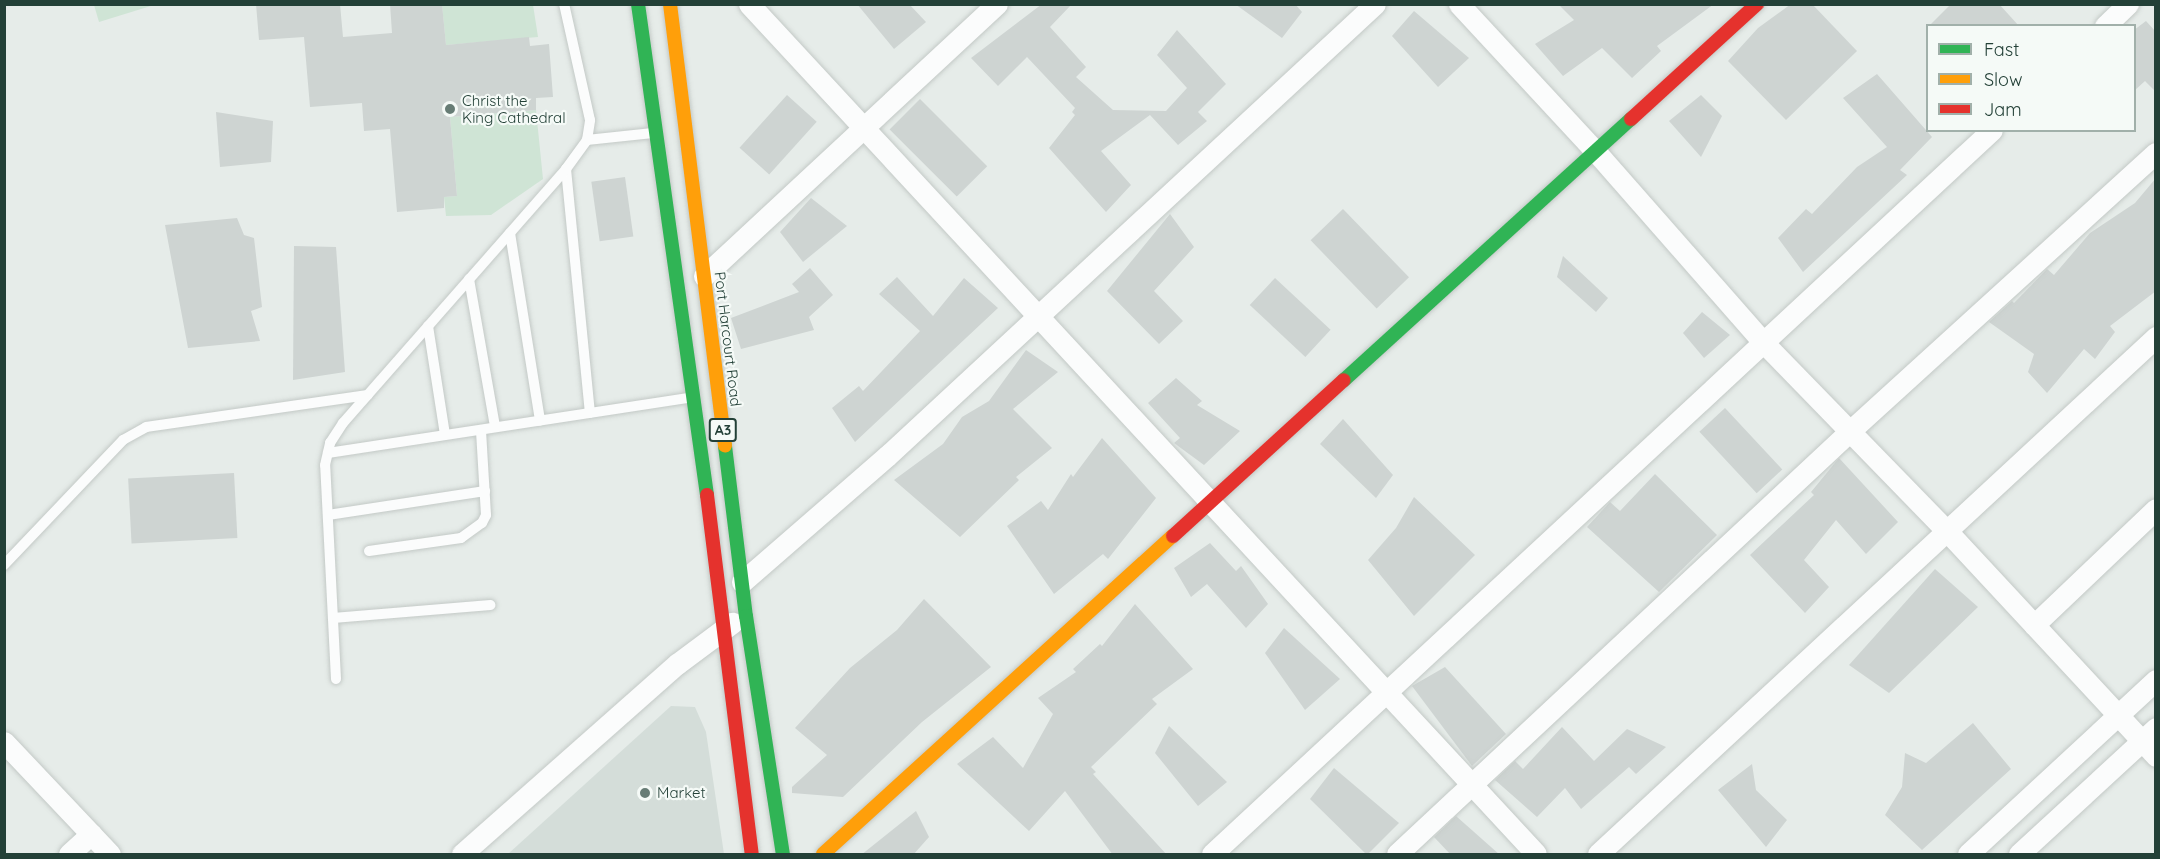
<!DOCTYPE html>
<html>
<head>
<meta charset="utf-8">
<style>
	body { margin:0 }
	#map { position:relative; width:2160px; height:859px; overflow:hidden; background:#e6ece9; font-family:Quicksand,sans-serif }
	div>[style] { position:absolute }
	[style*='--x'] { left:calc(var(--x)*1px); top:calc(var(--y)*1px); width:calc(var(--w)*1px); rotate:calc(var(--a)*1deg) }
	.built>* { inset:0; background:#d4ddd9 }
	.green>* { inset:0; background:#cfe4d5 }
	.building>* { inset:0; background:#ced4d2; transform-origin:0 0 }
	.roads { filter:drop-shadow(0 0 2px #c3c9c6) drop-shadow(0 0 2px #c3c9c6) }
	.lane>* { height:10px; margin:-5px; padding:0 5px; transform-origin:5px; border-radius:5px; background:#fbfcfc }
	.street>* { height:21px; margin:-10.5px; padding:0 10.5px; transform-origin:10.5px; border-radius:10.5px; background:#fbfcfc }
	.fast>* { height:14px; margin:-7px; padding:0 7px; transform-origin:7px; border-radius:7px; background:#30b455 }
	.slow>* { height:14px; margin:-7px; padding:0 7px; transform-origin:7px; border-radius:7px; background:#ff9f0a }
	.jam>* { height:14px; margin:-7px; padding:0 7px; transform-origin:7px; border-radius:7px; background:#e5322d }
	.dots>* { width:16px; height:16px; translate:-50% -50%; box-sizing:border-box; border:3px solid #f5faf7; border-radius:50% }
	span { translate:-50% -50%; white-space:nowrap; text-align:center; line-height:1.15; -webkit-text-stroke:4.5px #f5faf7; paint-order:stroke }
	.shield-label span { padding:2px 4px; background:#f5faf7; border:2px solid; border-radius:4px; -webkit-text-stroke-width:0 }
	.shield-label { font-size:14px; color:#234037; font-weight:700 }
	.poi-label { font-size:15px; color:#234037 }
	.left { translate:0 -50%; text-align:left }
	.street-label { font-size:15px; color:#234037 }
	.frame { position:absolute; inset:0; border:6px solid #234037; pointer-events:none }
	.legend { position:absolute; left:1926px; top:24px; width:210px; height:108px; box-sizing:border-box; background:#f5faf7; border:2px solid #a1b0aa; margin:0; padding:8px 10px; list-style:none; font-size:18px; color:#234037 }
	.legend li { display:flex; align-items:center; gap:12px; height:30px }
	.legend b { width:30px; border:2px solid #a1b0aa }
</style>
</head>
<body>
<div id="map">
	<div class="built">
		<i style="clip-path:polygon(671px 706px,695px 707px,706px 732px,724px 854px,508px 854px)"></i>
	</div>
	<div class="green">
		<i style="clip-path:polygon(154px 5px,99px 22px,94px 5px,154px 4px)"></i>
		<i style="clip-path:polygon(442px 5px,533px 5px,538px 37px,446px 45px)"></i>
		<i style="clip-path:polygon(536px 110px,543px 179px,491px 215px,446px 216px,444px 197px,457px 196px,450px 117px)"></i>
	</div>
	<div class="building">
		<i style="clip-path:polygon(256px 4px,340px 4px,343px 37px,392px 33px,390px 4px,442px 4px,446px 45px,529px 37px,530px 46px,549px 44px,553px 97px,536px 98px,536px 110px,450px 117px,457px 196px,444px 197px,444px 208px,397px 212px,390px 129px,364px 131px,362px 103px,310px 107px,304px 37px,259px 40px)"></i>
		<i style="clip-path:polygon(857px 4px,909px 4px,926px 22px,894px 49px)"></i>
		<i style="clip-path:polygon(1042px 4px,1072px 4px,1050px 27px,1086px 67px,1076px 77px,1113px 110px,1166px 111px,1187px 88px,1157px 55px,1177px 30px,1226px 84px,1198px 112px,1207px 121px,1178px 145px,1150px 115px,1101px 151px,1131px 185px,1106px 212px,1049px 148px,1075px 115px,1072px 112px,1075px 108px,1027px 57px,998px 86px,971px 58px)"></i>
		<i style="clip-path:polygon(1235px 4px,1295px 4px,1302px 12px,1282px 38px)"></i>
		<i style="clip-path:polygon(1558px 4px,1714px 4px,1657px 46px,1661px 51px,1632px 78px,1602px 48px,1563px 76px,1535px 44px,1574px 20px)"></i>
		<i style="clip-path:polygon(1791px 4px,1812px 4px,1857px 51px,1786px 120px,1728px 61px,1758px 28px)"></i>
		<i style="clip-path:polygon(1951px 4px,1999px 4px,2019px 26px,1929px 26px)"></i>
		<i style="clip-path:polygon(1414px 11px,1469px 58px,1438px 87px,1392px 36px)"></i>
		<i style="clip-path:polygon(2146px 21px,2156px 32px,2156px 92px,2145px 81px,2134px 91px,2134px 30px)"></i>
		<i style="clip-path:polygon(1877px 74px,1932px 137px,1900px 170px,1907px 175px,1803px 272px,1778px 238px,1806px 209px,1812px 214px,1857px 167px,1887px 147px,1843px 98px)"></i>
		<i style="left:787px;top:95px;width:40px;height:71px;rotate:42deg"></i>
		<i style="clip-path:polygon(1701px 95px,1722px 116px,1701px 157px,1669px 121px)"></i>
		<i style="left:920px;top:99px;width:95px;height:43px;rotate:45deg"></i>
		<i style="clip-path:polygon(216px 112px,273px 121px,271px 162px,220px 167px)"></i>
		<i style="left:625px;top:177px;width:60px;height:34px;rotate:82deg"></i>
		<i style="clip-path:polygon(2156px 178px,2156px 291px,2110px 326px,2115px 332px,2095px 359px,2084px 349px,2047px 393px,2028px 372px,2034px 354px,1989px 322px,2012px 301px,2014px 303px,2047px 269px,2054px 275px,2090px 233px,2135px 203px)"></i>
		<i style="clip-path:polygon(811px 198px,847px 226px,803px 262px,780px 232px)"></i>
		<i style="left:1343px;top:209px;width:95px;height:45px;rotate:46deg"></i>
		<i style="clip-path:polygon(1170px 214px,1194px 247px,1154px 291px,1183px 321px,1159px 344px,1107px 291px)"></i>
		<i style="clip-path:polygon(237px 218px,244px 235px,254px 238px,262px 307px,251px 311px,260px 341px,188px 348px,165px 225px)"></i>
		<i style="clip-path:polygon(294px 246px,336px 247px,345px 372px,293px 380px)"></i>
		<i style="clip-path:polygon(1563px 256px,1608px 298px,1596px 312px,1557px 277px)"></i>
		<i style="clip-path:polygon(810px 268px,833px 295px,809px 317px,814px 330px,741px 349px,731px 318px,799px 292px,792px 284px)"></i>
		<i style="clip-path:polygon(897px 277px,933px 316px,964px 278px,998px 308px,855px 442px,832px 408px,859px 386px,863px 391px,920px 331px,879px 294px)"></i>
		<i style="left:1275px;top:278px;width:76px;height:37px;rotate:43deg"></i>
		<i style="clip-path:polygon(1702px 312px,1730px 335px,1704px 358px,1683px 333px)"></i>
		<i style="clip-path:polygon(1026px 350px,1058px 372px,1013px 409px,1052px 448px,1016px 477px,1019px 480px,960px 537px,894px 480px,943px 444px,962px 417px,989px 401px)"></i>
		<i style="clip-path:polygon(1176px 378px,1202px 401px,1197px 405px,1240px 431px,1204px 465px,1174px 443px,1180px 438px,1148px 403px)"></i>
		<i style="left:1725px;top:408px;width:84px;height:35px;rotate:47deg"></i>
		<i style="clip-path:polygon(1343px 419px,1393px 475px,1376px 498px,1320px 444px)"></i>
		<i style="clip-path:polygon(1102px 438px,1156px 498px,1108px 559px,1103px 554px,1054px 594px,1007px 526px,1041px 501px,1048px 510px,1071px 474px,1073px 477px)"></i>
		<i style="clip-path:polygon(1839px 458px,1898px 522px,1866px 554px,1836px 520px,1804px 560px,1829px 587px,1805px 613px,1750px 555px,1814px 495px,1811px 492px)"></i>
		<i style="left:234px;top:473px;width:65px;height:106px;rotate:87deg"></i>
		<i style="clip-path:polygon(1655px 474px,1717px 535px,1659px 592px,1587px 527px,1610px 502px,1620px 511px)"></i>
		<i style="clip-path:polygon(1414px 497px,1475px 555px,1414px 616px,1368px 560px,1396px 528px)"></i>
		<i style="clip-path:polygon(1210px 543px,1236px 571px,1241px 566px,1268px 604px,1246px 628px,1207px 584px,1191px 597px,1174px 568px)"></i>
		<i style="clip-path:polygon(1935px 569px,1978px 607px,1889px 693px,1849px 665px)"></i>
		<i style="clip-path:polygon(924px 599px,991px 667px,922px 722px,843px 797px,792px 793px,792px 787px,827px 755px,795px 728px,850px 668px,897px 630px)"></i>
		<i style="clip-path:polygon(1135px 604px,1193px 669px,1152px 699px,1157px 704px,1091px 767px,1096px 772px,1093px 774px,1167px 855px,1113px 855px,1065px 791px,1029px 831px,957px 764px,993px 737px,1023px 768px,1053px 714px,1038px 698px,1076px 672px,1073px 669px,1100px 644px,1102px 646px)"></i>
		<i style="clip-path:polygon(1284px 628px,1340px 679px,1305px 710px,1265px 653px)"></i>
		<i style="clip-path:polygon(1445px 667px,1506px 734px,1472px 766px,1412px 686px)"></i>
		<i style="clip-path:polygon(1973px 723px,2011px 769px,1922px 850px,1885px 815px,1902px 787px,1905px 753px,1926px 763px)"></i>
		<i style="clip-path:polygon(1169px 726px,1227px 782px,1198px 806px,1155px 753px)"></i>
		<i style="clip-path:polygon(1562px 727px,1594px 761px,1627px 729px,1666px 747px,1636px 774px,1629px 767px,1581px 809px,1565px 788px,1537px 817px,1495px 780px,1515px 761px,1523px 769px)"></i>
		<i style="clip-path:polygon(1752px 764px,1756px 790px,1787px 820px,1766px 847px,1718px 790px)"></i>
		<i style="clip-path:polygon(1334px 768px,1399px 823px,1367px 855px,1310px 799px)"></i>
		<i style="clip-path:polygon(916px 811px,929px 837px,913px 855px,861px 855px)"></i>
		<i style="clip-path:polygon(1456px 816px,1500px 855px,1451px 855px,1434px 837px)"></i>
	</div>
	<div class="roads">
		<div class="lane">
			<i style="--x:587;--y:140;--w:66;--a:-6.1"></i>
			<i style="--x:566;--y:169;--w:245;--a:84.4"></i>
			<i style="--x:510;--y:233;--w:190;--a:80.9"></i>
			<i style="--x:469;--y:279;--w:150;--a:80"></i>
			<i style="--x:428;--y:326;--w:110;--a:81.1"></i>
			<i style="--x:328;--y:453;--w:368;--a:-8.7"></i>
			<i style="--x:328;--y:515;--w:159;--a:-8.7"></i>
			<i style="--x:369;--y:551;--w:93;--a:-8"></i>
			<i style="--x:461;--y:538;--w:26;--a:-36"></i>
			<i style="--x:482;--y:523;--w:9;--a:-63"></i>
			<i style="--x:486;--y:515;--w:85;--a:-93.4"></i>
			<i style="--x:4;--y:565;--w:173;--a:-46.4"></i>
			<i style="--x:123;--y:440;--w:26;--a:-29"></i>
			<i style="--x:146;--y:427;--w:224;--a:-8.2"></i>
			<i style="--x:333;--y:618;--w:158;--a:-4.7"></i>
			<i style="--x:336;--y:679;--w:214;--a:-92.9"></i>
			<i style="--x:325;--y:465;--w:23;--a:-77"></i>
			<i style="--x:330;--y:443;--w:24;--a:-57"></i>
			<i style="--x:343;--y:423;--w:338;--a:-48.7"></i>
			<i style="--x:566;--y:169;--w:36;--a:-54"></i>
			<i style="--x:587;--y:140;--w:20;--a:-81"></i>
			<i style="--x:590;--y:120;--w:119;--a:-102.6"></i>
		</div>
		<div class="street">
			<i style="--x:749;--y:4;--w:1158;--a:47.2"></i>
			<i style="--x:1459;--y:4;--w:203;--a:47.2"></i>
			<i style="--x:1597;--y:153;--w:252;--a:48.7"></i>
			<i style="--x:1763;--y:342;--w:262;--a:45.8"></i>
			<i style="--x:1946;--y:530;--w:309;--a:47.1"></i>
			<i style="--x:2105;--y:26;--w:32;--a:-44"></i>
			<i style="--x:704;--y:276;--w:400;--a:-42.9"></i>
			<i style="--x:742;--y:582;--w:192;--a:-41"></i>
			<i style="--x:887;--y:456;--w:665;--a:-42.81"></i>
			<i style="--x:2034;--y:625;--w:168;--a:-43.6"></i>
			<i style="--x:4;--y:742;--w:154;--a:46.6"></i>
			<i style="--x:69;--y:854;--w:30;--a:-42"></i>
			<i style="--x:462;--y:854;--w:287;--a:-41.5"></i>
			<i style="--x:677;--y:664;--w:69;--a:-36.7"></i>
			<i style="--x:1212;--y:854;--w:1064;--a:-42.87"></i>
			<i style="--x:1397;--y:854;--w:620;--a:-43.04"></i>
			<i style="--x:1850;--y:431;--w:413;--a:-42.3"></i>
			<i style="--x:1598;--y:854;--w:761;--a:-42.82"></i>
			<i style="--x:1968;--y:854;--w:256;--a:-42.8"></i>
			<i style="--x:2019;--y:854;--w:186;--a:-42.6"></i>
		</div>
		<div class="fast">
			<i style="--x:638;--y:4;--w:496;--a:82"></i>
			<i style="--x:1344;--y:380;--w:388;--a:-42.3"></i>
			<i style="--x:725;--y:446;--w:171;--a:83"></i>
			<i style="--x:746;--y:616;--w:241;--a:81.2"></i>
		</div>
		<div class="slow">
			<i style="--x:670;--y:4;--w:445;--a:82.9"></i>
			<i style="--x:823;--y:854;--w:473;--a:-42.3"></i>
		</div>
		<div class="jam">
			<i style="--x:1631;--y:119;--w:171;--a:-42.4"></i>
			<i style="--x:707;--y:495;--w:362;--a:82.9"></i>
			<i style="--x:1173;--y:536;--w:231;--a:-42.4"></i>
		</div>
	</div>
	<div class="dots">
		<i style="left:450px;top:109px;background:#677c75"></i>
		<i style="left:645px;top:793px;background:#677c75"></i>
	</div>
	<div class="shield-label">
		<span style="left:723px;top:430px">A3</span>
	</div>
	<div class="poi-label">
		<span class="left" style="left:462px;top:109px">Christ the<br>King Cathedral</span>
		<span class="left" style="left:657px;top:793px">Market</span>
	</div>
	<div class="street-label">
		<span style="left:728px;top:339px;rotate:83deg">Port Harcourt Road</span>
	</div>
	<div class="frame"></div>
	<ul class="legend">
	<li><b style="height:8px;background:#30b455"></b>Fast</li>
	<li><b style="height:8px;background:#ff9f0a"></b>Slow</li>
	<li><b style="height:8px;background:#e5322d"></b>Jam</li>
	</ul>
</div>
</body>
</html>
